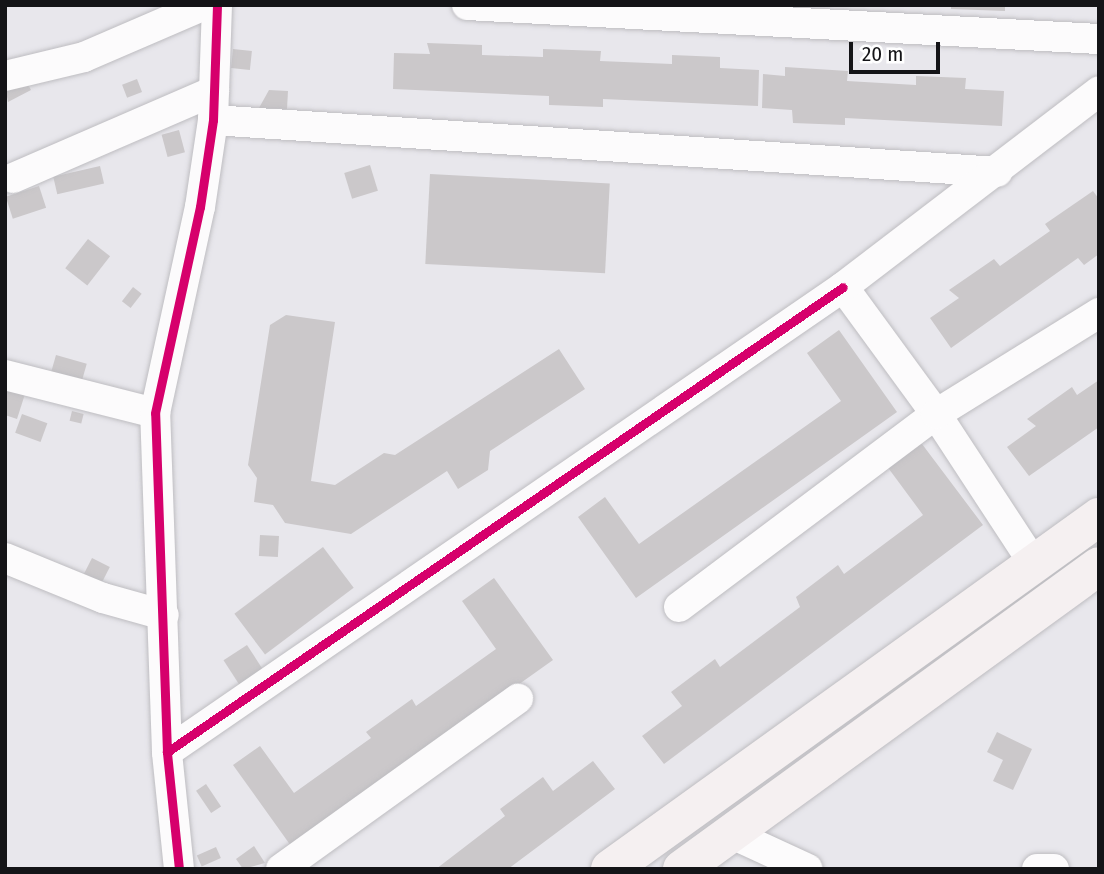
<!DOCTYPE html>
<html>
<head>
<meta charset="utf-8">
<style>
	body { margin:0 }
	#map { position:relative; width:1104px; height:874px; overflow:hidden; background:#e8e7ec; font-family:"Fira Sans Condensed",sans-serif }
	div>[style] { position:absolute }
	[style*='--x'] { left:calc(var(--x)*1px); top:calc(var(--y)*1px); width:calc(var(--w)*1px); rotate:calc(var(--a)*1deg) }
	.building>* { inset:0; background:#cbc8ca; transform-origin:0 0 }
	.roads { filter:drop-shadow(0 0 2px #bebdc1) drop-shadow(0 0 2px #bebdc1) }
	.minor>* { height:30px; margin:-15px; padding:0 15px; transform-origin:15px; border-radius:15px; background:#fcfbfc }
	.major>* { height:38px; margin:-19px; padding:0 19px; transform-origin:19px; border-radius:19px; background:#f5f0f1 }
	.cycleway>* { height:9px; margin:-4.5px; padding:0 4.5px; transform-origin:4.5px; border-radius:4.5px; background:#d6006c }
	span { translate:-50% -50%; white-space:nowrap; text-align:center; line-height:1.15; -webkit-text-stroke:5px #fff; paint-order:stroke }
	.frame { position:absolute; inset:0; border:7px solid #141417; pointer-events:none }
	.scale { position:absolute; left:849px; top:42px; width:91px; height:32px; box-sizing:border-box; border:4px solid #141417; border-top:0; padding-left:9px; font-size:21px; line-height:24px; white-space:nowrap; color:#141417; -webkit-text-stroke:5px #fff; paint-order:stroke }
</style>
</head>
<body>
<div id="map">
	<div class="building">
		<i style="clip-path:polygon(951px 5px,1005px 5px,1005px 11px,951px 9px)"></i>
		<i style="clip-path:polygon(427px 43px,482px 45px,482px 55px,543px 57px,543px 49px,601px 51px,600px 61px,672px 64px,672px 55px,720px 57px,720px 68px,759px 70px,758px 106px,603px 99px,603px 107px,549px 105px,549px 96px,393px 89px,394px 53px,430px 54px)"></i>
		<i style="left:233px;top:49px;width:19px;height:19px;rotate:6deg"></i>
		<i style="clip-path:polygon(785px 67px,848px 71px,847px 81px,916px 85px,916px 76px,966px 78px,965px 89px,1004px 91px,1002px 126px,845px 118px,845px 125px,793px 123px,792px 110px,762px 108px,763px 74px,785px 76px)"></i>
		<i style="clip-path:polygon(24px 77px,31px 90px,8px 102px,5px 86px)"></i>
		<i style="left:137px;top:79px;width:14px;height:16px;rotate:69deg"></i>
		<i style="clip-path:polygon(269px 90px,288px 91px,287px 109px,259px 108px)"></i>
		<i style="left:179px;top:130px;width:23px;height:18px;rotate:75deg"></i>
		<i style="left:370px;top:165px;width:27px;height:27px;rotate:73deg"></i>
		<i style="left:100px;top:166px;width:18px;height:48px;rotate:77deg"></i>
		<i style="left:430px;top:174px;width:180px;height:90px;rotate:3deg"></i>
		<i style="left:39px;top:186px;width:23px;height:35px;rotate:72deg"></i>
		<i style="clip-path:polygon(1093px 191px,1099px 199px,1099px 254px,1084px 265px,1078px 258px,951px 348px,930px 318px,959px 298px,949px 290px,994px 259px,1000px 266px,1050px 231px,1045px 224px)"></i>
		<i style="left:88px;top:239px;width:28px;height:37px;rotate:38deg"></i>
		<i style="left:133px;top:287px;width:11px;height:18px;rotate:38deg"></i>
		<i style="clip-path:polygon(286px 315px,335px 322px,311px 481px,335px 485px,384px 453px,395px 455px,559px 349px,585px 389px,490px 451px,488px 470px,458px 489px,447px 471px,351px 534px,285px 523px,273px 505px,254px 502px,257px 478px,248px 465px,270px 325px)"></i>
		<i style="clip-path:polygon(839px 330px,897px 412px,636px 598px,578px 517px,605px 497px,639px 544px,841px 401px,807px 353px)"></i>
		<i style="left:56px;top:355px;width:32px;height:22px;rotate:16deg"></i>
		<i style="clip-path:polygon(1099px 380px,1099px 427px,1029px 476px,1007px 447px,1036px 426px,1027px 419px,1072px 387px,1077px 395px)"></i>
		<i style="clip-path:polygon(5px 388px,25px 394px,17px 419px,5px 415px)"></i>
		<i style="left:72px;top:411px;width:12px;height:10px;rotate:14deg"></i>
		<i style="left:22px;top:414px;width:27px;height:20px;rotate:20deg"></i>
		<i style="clip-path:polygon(919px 440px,983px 525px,664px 764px,642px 736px,682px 706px,671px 692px,715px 659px,720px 667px,800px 607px,796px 597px,838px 565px,844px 574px,923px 515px,886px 465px)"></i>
		<i style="left:260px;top:535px;width:19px;height:21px;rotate:3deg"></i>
		<i style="left:323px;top:547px;width:51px;height:111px;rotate:53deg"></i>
		<i style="left:92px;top:558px;width:20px;height:18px;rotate:27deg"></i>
		<i style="clip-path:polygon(494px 578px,553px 660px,291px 846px,233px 765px,260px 746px,294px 793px,371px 738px,366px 732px,412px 699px,416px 706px,496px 649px,462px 601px)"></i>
		<i style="left:247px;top:645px;width:30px;height:28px;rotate:57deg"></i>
		<i style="clip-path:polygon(997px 732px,1032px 749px,1013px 790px,993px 781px,1003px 760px,987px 752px)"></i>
		<i style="clip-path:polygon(593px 761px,615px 789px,508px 869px,436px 869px,505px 816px,500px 809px,543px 777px,553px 791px)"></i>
		<i style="left:206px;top:784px;width:27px;height:12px;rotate:56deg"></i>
		<i style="clip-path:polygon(254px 846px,265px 863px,243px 869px,236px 859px)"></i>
		<i style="left:216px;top:847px;width:12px;height:21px;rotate:66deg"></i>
	</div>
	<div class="roads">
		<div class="minor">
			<i style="--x:467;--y:5;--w:633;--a:3.08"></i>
			<i style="--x:5;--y:76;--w:81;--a:-13.5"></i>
			<i style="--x:84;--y:57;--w:132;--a:-23.3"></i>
			<i style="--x:213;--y:120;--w:786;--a:3.79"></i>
			<i style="--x:13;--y:178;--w:219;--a:-23.4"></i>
			<i style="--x:5;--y:375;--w:155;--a:14.2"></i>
			<i style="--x:5;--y:558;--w:106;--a:22.2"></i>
			<i style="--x:103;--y:598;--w:63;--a:15.6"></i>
			<i style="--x:1034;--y:564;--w:179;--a:-123.2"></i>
			<i style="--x:936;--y:414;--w:157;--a:-126.2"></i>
			<i style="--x:843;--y:287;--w:322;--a:-37.4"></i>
			<i style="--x:679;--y:607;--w:321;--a:-36.9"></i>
			<i style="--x:936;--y:414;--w:192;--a:-31.8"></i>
			<i style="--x:167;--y:752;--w:820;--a:-34.52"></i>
			<i style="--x:734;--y:835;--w:81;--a:24.7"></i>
			<i style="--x:179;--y:869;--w:118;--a:-95.9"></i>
			<i style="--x:167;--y:752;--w:339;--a:-92"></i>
			<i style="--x:155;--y:413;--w:211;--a:-77.7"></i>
			<i style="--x:200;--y:207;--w:88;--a:-81.5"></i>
			<i style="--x:213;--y:120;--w:115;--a:-88"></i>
			<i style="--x:281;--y:869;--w:292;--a:-35.7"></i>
			<i style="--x:1037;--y:869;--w:17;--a:0"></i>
		</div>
		<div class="major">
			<i style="--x:610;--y:869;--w:603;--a:-35.75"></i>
			<i style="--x:682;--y:869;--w:515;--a:-36"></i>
		</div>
	</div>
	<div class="cycleway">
		<i style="--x:167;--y:752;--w:820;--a:-34.52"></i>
		<i style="--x:179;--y:869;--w:118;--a:-95.9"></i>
		<i style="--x:167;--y:752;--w:339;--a:-92"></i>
		<i style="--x:155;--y:413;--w:211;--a:-77.7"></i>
		<i style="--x:200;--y:207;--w:88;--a:-81.5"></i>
		<i style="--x:213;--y:120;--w:115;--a:-88"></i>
	</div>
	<div class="frame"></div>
	<div class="scale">20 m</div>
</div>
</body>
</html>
